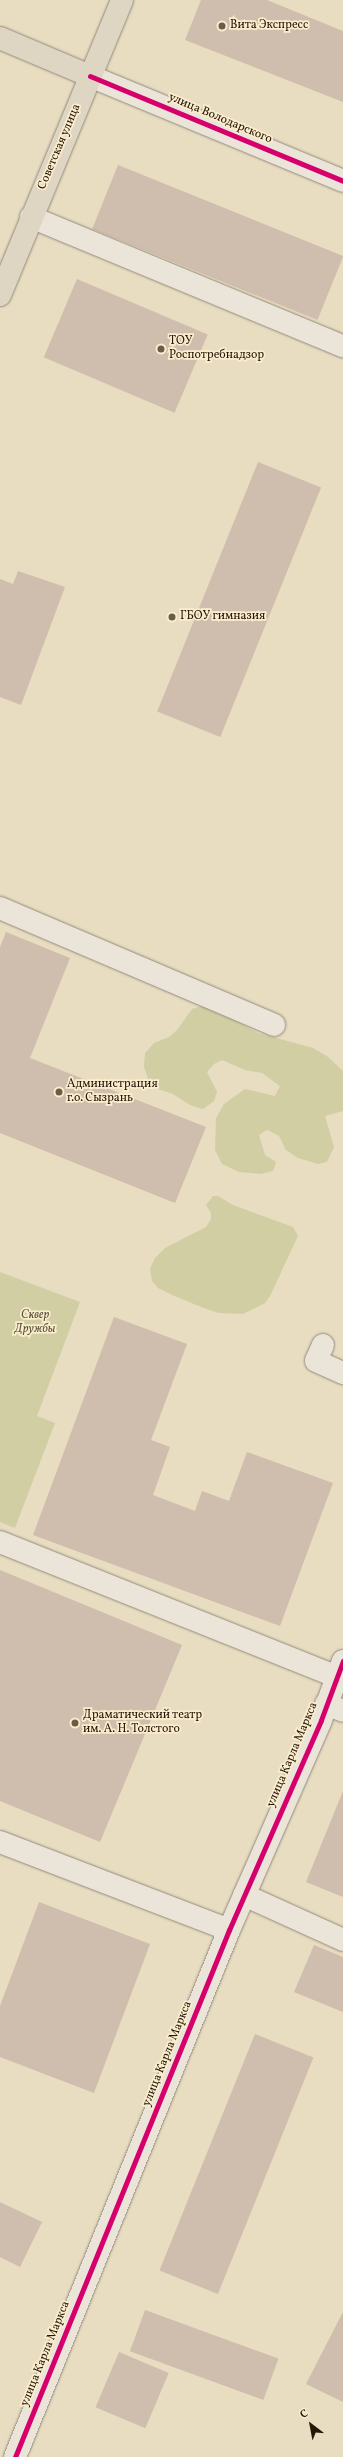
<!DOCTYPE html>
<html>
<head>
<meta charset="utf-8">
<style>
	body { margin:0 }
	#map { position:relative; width:343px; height:2457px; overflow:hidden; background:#e8dcc1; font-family:Vollkorn,serif }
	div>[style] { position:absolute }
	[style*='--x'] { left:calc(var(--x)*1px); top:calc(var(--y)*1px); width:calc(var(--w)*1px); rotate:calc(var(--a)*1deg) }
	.green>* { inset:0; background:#d1cea4 }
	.building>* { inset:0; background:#cfbdad; transform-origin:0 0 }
	.roads { filter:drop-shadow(0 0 1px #928a7a) drop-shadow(0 0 1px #928a7a) }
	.minor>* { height:22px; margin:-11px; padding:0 11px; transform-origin:11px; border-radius:11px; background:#ebe4d8 }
	.major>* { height:22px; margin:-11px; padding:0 11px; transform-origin:11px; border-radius:11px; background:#ded5c3 }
	.cycleway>* { height:5px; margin:-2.5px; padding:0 2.5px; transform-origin:2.5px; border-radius:2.5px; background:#d6006c }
	.dots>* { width:11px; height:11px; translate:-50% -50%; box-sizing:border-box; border:2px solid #faeccd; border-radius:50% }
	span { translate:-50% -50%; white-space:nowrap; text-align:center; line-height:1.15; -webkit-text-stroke:3.5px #faeccd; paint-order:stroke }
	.poi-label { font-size:12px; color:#241707 }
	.left { translate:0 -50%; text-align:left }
	.street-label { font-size:12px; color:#241707 }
	.park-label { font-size:12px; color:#5a5336; font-style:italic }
	.north { position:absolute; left:291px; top:2405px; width:40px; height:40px; -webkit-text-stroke:3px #faeccd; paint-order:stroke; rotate:328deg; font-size:11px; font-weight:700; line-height:16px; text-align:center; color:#241707 }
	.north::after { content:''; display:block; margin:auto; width:14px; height:18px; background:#241707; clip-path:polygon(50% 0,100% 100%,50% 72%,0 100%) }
</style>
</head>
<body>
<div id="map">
	<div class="green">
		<i style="clip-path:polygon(206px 1005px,258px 1033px,313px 1048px,328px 1057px,343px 1071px,343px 1111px,325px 1116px,334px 1147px,327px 1162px,318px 1164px,298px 1158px,286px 1150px,279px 1136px,267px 1130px,259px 1135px,265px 1155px,276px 1162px,273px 1171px,261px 1174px,239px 1172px,222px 1164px,215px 1150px,216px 1118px,224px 1104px,245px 1089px,275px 1096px,280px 1086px,262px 1073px,245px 1070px,222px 1060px,214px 1064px,207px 1072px,217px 1092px,214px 1101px,203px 1109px,190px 1105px,173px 1094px,151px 1087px,144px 1067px,145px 1053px,154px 1043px,169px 1037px,177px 1030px,192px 1009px)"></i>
		<i style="clip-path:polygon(213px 1196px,218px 1196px,233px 1205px,293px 1227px,298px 1236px,270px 1296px,265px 1303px,243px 1314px,219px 1313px,206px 1309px,172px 1295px,158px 1288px,152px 1281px,150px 1269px,155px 1258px,165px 1248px,206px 1227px,211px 1219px,211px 1213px,206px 1205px)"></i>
		<i style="clip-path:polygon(0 1272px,80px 1302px,37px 1416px,55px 1423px,15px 1528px,0 1522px)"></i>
	</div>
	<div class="building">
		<i style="clip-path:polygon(201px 0,267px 0,343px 31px,343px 102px,185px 40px)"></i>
		<i style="left:118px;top:165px;width:243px;height:69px;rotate:22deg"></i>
		<i style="left:77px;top:279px;width:142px;height:85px;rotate:23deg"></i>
		<i style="left:258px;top:462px;width:68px;height:269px;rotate:22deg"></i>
		<i style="clip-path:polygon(18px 571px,65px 587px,21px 705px,0 697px,0 579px,13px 584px)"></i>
		<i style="clip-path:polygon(6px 932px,70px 958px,30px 1058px,206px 1127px,175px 1203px,0 1133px,0 947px)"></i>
		<i style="clip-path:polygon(114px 1317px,187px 1344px,151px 1440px,170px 1447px,153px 1495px,195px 1511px,202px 1491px,229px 1501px,247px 1452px,333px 1483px,280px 1626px,33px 1535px)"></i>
		<i style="clip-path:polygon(0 1570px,182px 1645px,100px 1842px,0 1801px)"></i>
		<i style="clip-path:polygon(343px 1791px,343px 1897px,306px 1882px)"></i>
		<i style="clip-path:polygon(39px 1902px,150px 1944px,94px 2093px,0 2057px,0 2006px)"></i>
		<i style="clip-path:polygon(314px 1945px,343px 1957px,343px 2012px,294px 1992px)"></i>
		<i style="left:255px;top:2034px;width:63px;height:255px;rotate:22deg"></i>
		<i style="clip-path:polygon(0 2202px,42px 2222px,20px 2267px,0 2257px)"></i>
		<i style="left:145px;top:2310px;width:142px;height:44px;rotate:20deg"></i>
		<i style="clip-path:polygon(343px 2312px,343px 2402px,306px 2384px)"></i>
		<i style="left:119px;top:2352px;width:54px;height:60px;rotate:23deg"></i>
	</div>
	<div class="roads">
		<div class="minor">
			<i style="--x:90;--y:76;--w:274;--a:22.5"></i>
			<i style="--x:31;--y:217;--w:338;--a:22.5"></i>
			<i style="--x:0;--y:908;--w:298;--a:23.1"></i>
			<i style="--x:323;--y:1345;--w:17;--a:114"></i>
			<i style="--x:316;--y:1361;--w:30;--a:24"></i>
			<i style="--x:0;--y:1542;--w:363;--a:21.8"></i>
			<i style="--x:326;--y:1704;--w:18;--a:22"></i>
			<i style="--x:0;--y:1842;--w:245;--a:21"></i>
			<i style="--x:244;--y:1895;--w:109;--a:24.4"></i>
			<i style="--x:15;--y:2457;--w:569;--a:-67.9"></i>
			<i style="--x:229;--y:1930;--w:229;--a:-66.3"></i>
			<i style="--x:321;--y:1720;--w:63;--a:-69.6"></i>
		</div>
		<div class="major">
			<i style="--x:0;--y:38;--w:98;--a:22.9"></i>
			<i style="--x:0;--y:295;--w:319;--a:-67.5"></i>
		</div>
	</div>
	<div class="cycleway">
		<i style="--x:90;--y:76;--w:274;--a:22.5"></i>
		<i style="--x:15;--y:2457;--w:569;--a:-67.9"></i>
		<i style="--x:229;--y:1930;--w:229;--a:-66.3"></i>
		<i style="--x:321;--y:1720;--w:63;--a:-69.6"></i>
	</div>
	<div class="dots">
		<i style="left:222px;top:26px;background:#695c48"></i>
		<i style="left:161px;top:349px;background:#695c48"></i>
		<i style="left:172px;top:617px;background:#695c48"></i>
		<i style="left:59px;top:1092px;background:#695c48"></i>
		<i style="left:75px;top:1723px;background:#695c48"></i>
	</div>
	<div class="poi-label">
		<span class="left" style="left:230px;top:26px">Вита Экспресс</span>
		<span class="left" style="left:169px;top:349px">ТОУ<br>Роспотребнадзор</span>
		<span class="left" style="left:180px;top:617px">ГБОУ гимназия</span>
		<span class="left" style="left:67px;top:1092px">Администрация<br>г.о. Сызрань</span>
		<span class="left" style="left:83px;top:1723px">Драматический театр<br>им. А. Н. Толстого</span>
	</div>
	<div class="street-label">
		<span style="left:220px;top:119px;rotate:23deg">улица Володарского</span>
		<span style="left:60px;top:147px;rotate:-67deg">Советская улица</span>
		<span style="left:293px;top:1755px;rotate:-67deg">улица Карла Маркса</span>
		<span style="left:168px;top:2054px;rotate:-68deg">улица Карла Маркса</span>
		<span style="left:46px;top:2354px;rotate:-68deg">улица Карла Маркса</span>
	</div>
	<div class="park-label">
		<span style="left:35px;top:1323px">Сквер<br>Дружбы</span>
	</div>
	<div class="north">С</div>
</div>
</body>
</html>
